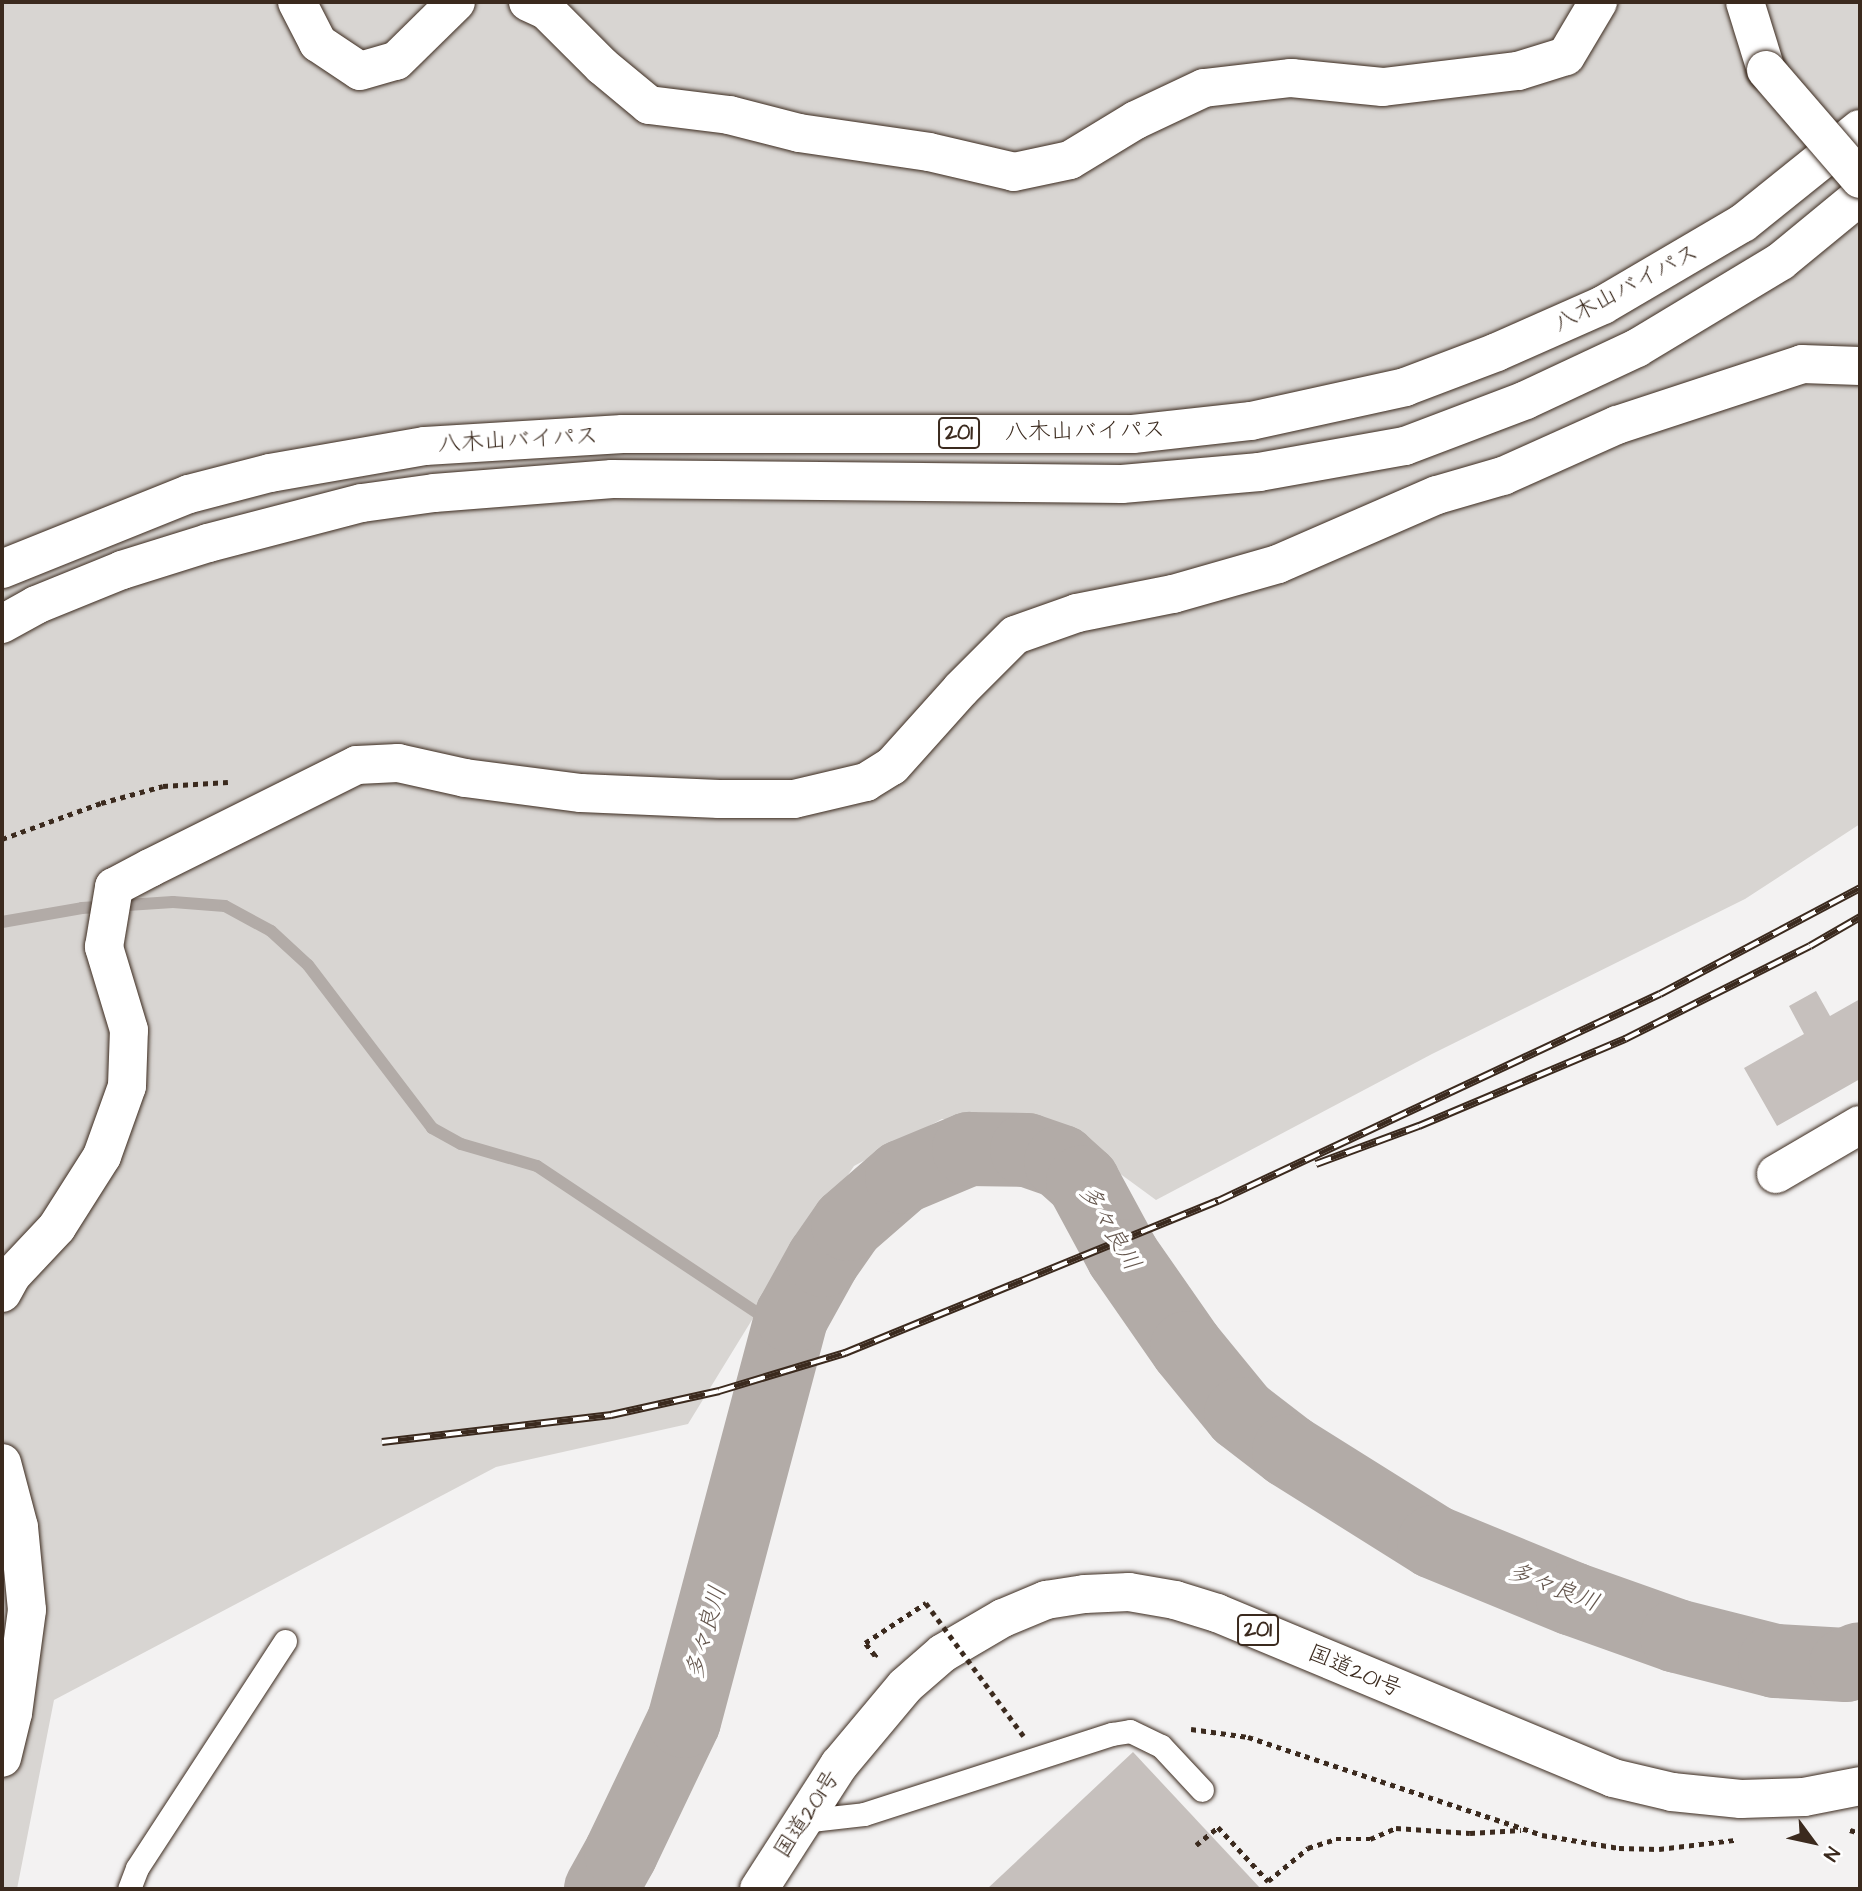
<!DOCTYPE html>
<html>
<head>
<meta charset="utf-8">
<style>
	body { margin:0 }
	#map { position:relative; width:1862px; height:1891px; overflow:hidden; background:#f3f2f2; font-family:"Architects Daughter","Klee One",sans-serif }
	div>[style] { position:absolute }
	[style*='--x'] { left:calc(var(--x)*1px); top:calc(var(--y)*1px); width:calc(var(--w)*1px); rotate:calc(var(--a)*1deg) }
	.green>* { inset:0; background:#d8d5d2 }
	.stream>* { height:12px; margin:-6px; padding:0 6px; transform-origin:6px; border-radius:6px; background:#b2aba7 }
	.river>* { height:74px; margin:-37px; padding:0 37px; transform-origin:37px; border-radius:37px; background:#b2aba7 }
	.building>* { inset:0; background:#c6c0bd }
	.path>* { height:4.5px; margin-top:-2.25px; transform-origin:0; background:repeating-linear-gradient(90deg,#3b2a1e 0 5px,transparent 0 10px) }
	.roads { filter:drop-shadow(0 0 2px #3b2a1e) drop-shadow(0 0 2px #3b2a1e) }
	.lane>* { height:23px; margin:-11.5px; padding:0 11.5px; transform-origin:11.5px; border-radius:11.5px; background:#fff }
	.street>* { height:38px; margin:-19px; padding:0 19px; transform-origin:19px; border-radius:19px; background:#fff }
	.highway>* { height:38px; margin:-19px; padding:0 19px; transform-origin:19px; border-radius:19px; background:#fff }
	.rail>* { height:8px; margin-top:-4px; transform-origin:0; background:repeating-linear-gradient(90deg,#fff 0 16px,#3b2a1e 0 32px); box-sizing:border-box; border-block:2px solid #3b2a1e }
	.path-bridge>* { height:4.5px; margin-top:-2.25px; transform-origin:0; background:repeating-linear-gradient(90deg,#3b2a1e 0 5px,transparent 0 10px) }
	.bridges { filter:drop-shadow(0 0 2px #3b2a1e) drop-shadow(0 0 2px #3b2a1e) }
	.street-bridge>* { height:38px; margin:-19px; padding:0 19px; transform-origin:19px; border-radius:19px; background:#fff }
	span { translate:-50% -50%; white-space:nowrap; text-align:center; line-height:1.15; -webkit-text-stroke:7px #fff; paint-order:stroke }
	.shield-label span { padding:2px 5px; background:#fff; border:2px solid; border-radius:5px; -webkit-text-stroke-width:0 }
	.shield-label { font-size:21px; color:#3b2a1e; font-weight:700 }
	.street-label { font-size:23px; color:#3b2a1e }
	.water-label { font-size:24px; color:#65574e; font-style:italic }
	.frame { position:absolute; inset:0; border:4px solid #3b2a1e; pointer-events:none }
	.north { position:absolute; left:1778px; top:1807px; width:70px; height:70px; -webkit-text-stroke:5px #fff; paint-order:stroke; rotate:123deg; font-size:19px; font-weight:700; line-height:28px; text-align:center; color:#3b2a1e }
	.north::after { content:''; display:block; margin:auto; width:24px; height:32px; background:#3b2a1e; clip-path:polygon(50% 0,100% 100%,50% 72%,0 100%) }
</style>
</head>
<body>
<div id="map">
	<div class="green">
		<i style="clip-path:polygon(2px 2px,1860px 2px,1860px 824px,1745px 899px,1432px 1054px,1156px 1200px,1059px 1129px,942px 1119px,854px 1166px,766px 1297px,688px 1424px,496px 1467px,54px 1700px,17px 1889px,2px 1889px)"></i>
	</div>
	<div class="stream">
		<i style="--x:2;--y:922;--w:81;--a:-9.9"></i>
		<i style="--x:82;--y:908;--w:91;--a:-3.8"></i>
		<i style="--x:173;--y:902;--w:52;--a:4.4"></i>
		<i style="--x:225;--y:906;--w:52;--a:28.5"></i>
		<i style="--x:271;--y:931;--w:50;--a:42.6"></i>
		<i style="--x:308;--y:965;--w:205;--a:52.7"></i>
		<i style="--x:432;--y:1128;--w:33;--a:29"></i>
		<i style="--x:461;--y:1144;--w:79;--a:16.1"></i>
		<i style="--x:537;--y:1166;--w:301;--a:33.7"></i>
	</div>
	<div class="river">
		<i style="--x:601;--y:1889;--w:41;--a:-60.9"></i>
		<i style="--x:621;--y:1853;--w:146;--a:-64.5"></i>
		<i style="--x:684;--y:1721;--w:419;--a:-75.1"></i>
		<i style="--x:792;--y:1316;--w:64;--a:-61"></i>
		<i style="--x:823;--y:1260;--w:44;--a:-55.2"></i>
		<i style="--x:848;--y:1224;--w:72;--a:-41"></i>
		<i style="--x:902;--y:1177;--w:73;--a:-22.7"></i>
		<i style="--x:969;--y:1149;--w:58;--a:1"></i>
		<i style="--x:1027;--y:1150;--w:36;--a:19"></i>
		<i style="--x:1061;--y:1162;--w:30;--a:42"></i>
		<i style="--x:1083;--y:1182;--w:84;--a:61.6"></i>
		<i style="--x:1123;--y:1256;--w:112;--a:55.2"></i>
		<i style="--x:1187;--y:1348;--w:85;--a:50.7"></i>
		<i style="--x:1241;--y:1414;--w:61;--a:37.6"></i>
		<i style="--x:1289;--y:1451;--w:171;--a:32.1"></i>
		<i style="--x:1434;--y:1542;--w:150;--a:22.3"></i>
		<i style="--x:1573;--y:1599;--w:110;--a:19.6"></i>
		<i style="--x:1677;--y:1636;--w:101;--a:14.3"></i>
		<i style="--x:1775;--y:1661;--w:71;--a:3.2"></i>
		<i style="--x:1846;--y:1665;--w:15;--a:-23"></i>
	</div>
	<div class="building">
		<i style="clip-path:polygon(1816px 991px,1830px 1016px,1860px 999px,1860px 1079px,1777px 1126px,1744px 1068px,1804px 1034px,1789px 1006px)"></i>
		<i style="clip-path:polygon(1133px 1752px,1261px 1889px,987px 1889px)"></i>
	</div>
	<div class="path">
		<i style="--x:2;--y:839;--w:105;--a:-20"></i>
		<i style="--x:101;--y:803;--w:64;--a:-15.3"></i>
		<i style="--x:163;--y:786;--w:65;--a:-3.5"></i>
		<i style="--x:877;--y:1654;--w:3;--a:135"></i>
		<i style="--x:875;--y:1656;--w:16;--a:-128"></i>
		<i style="--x:865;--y:1643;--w:73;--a:-33.3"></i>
		<i style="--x:1191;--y:1729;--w:58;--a:8"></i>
		<i style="--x:1248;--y:1737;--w:310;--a:18.4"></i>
		<i style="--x:1542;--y:1835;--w:78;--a:9.6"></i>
		<i style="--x:1619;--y:1848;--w:40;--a:1.4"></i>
		<i style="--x:1659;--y:1849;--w:77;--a:-6.8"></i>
		<i style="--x:1850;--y:1830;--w:10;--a:17"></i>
		<i style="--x:1196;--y:1845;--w:28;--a:-39"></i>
		<i style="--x:1218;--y:1827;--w:74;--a:47.2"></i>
		<i style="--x:1268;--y:1881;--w:52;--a:-39.5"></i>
		<i style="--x:1308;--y:1848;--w:29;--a:-18"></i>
		<i style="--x:1336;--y:1839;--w:34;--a:0"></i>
		<i style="--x:1370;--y:1839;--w:28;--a:-23"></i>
		<i style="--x:1396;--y:1828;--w:74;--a:3.9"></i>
		<i style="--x:1470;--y:1833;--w:51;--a:-3.4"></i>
	</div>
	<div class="roads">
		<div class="lane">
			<i style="--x:802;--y:1821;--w:62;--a:-6.4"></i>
			<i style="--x:864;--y:1814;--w:261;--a:-17.9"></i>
			<i style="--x:1112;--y:1734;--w:18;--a:-9"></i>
			<i style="--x:1130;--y:1731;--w:34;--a:26"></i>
			<i style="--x:1161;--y:1746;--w:60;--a:47"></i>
			<i style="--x:129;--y:1889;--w:22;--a:-69"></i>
			<i style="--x:137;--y:1868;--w:271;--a:-56.9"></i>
		</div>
		<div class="street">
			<i style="--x:297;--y:2;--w:46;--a:62.9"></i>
			<i style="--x:318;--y:43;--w:50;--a:33.7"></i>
			<i style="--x:360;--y:71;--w:37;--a:-16"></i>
			<i style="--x:396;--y:61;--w:84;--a:-44.5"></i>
			<i style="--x:528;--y:2;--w:21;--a:25"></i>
			<i style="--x:547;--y:11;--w:78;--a:45"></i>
			<i style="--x:602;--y:66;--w:61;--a:39.7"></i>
			<i style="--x:649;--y:105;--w:81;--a:7.1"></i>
			<i style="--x:729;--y:115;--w:72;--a:14.4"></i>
			<i style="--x:799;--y:133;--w:131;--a:8.3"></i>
			<i style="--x:929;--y:152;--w:87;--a:13.2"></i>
			<i style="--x:1014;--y:172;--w:57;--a:-12.1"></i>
			<i style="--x:1070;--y:160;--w:77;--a:-31.2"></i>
			<i style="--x:1136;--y:120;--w:75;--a:-25.2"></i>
			<i style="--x:1204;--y:88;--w:88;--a:-6.6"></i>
			<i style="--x:1291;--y:78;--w:92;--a:5.6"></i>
			<i style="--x:1383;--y:87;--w:136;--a:-6.8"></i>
			<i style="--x:1518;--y:71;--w:50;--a:-17.4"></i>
			<i style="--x:1566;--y:56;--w:63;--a:-59.3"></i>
			<i style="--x:1745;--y:2;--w:71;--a:72.8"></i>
			<i style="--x:1776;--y:1174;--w:97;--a:-30.3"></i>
			<i style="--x:2;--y:1293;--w:21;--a:-61"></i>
			<i style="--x:12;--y:1275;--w:66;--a:-46.8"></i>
			<i style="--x:57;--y:1227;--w:84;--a:-57.6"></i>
			<i style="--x:102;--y:1156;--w:74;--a:-70.3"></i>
			<i style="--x:127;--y:1086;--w:56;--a:-88"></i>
			<i style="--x:129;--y:1030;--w:87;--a:-106.8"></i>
			<i style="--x:104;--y:947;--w:61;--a:-80.5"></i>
			<i style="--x:114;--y:887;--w:41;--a:-27.8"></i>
			<i style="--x:150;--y:868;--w:231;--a:-26.5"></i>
			<i style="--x:357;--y:765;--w:41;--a:-2.8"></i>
			<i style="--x:398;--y:763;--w:69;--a:12.6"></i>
			<i style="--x:465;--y:778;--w:117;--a:7.4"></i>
			<i style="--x:581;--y:793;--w:138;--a:2.5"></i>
			<i style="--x:719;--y:799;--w:75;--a:0"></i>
			<i style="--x:794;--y:799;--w:74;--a:-13.3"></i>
			<i style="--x:866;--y:782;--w:31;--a:-32"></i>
			<i style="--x:892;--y:766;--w:103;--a:-48.1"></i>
			<i style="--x:961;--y:689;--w:76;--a:-45"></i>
			<i style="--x:1015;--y:635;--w:66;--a:-19.5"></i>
			<i style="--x:1077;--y:613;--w:98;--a:-11.2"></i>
			<i style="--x:1173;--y:594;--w:109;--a:-15.9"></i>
			<i style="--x:1278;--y:564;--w:173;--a:-23.5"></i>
			<i style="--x:1437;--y:495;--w:69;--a:-16.1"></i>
			<i style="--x:1503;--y:476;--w:125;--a:-24.1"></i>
			<i style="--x:1617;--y:425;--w:195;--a:-18.2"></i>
			<i style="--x:1802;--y:364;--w:58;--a:2"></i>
			<i style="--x:2;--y:1463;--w:66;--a:75.1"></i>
			<i style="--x:19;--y:1527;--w:83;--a:84.5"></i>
			<i style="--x:27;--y:1610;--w:104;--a:97.7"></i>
			<i style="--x:13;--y:1713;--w:46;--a:103.7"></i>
		</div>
		<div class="highway">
			<i style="--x:2;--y:569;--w:201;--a:-21.9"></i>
			<i style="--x:189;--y:494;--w:84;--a:-14.5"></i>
			<i style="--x:270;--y:473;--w:157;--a:-9.9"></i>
			<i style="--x:425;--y:446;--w:198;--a:-3.5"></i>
			<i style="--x:623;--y:434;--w:510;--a:0"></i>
			<i style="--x:1133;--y:434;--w:119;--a:-6.3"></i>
			<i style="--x:1251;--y:421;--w:158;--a:-12.4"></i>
			<i style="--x:1405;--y:387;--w:98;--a:-20.8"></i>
			<i style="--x:1497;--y:352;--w:116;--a:-23.9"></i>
			<i style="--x:1603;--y:305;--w:162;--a:-30.4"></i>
			<i style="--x:1743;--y:223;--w:150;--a:-38.8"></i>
			<i style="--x:2;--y:624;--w:39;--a:-29"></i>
			<i style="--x:36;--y:605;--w:93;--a:-22.1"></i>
			<i style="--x:122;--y:570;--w:90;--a:-17.4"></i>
			<i style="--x:208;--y:543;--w:159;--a:-14.6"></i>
			<i style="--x:362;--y:503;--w:73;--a:-7.9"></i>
			<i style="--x:434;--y:493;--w:179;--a:-4.5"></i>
			<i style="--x:612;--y:479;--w:510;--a:0.56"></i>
			<i style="--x:1122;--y:484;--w:138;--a:-5"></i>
			<i style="--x:1259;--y:472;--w:148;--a:-10.1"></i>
			<i style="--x:1405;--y:446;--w:129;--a:-20.8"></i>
			<i style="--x:1526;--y:400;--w:123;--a:-25.1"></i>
			<i style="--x:1637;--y:348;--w:168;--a:-31.1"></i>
			<i style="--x:1781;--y:261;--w:102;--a:-39.4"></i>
			<i style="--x:759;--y:1889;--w:148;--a:-57.2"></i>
			<i style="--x:839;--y:1765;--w:103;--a:-50.1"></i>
			<i style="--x:905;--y:1686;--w:50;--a:-41"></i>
			<i style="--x:943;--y:1653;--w:69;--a:-30.3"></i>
			<i style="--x:1003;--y:1618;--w:47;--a:-22.7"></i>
			<i style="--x:1046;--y:1600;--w:39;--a:-9"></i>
			<i style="--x:1085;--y:1594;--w:44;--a:-2.6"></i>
			<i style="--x:1129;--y:1592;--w:47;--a:9.9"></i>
			<i style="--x:1175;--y:1600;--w:44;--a:17.2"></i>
			<i style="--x:1217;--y:1613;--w:429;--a:22.6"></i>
			<i style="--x:1613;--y:1778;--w:61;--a:13.3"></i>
			<i style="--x:1672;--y:1792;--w:69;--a:5.8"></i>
			<i style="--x:1741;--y:1799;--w:63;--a:-1.8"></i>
			<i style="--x:1804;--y:1797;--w:57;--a:-11.1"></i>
		</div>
	</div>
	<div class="rail">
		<i style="--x:1316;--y:1164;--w:110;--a:-20.3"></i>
		<i style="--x:1419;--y:1126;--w:224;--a:-22.9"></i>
		<i style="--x:1625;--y:1039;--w:207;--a:-26.7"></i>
		<i style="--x:1810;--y:946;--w:58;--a:-30.1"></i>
		<i style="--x:382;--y:1442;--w:231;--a:-6.7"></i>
		<i style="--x:611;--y:1415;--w:111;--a:-12.5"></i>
		<i style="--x:719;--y:1391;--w:132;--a:-16.8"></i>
		<i style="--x:845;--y:1353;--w:403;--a:-22.2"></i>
		<i style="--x:1218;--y:1201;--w:488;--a:-25.1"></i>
		<i style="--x:1660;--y:994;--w:226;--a:-27.9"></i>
	</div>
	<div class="path-bridge">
		<i style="--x:926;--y:1603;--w:167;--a:53.7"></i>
	</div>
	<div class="bridges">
		<div class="street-bridge">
			<i style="--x:1766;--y:70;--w:144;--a:49.2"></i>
		</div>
	</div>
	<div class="shield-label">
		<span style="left:959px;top:433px">201</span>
		<span style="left:1258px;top:1630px">201</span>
	</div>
	<div class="street-label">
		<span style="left:1626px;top:288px;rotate:-28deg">八木山バイパス</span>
		<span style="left:1085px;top:431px;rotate:-1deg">八木山バイパス</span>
		<span style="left:518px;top:440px;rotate:-3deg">八木山バイパス</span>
		<span style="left:1355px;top:1671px;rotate:23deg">国道201号</span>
		<span style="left:807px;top:1814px;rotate:-57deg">国道201号</span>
	</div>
	<div class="water-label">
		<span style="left:1109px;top:1228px;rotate:59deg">多々良川</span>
		<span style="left:1553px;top:1588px;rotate:21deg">多々良川</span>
		<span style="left:707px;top:1633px;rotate:-75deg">多々良川</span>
	</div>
	<div class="frame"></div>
	<div class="north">N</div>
</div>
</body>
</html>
